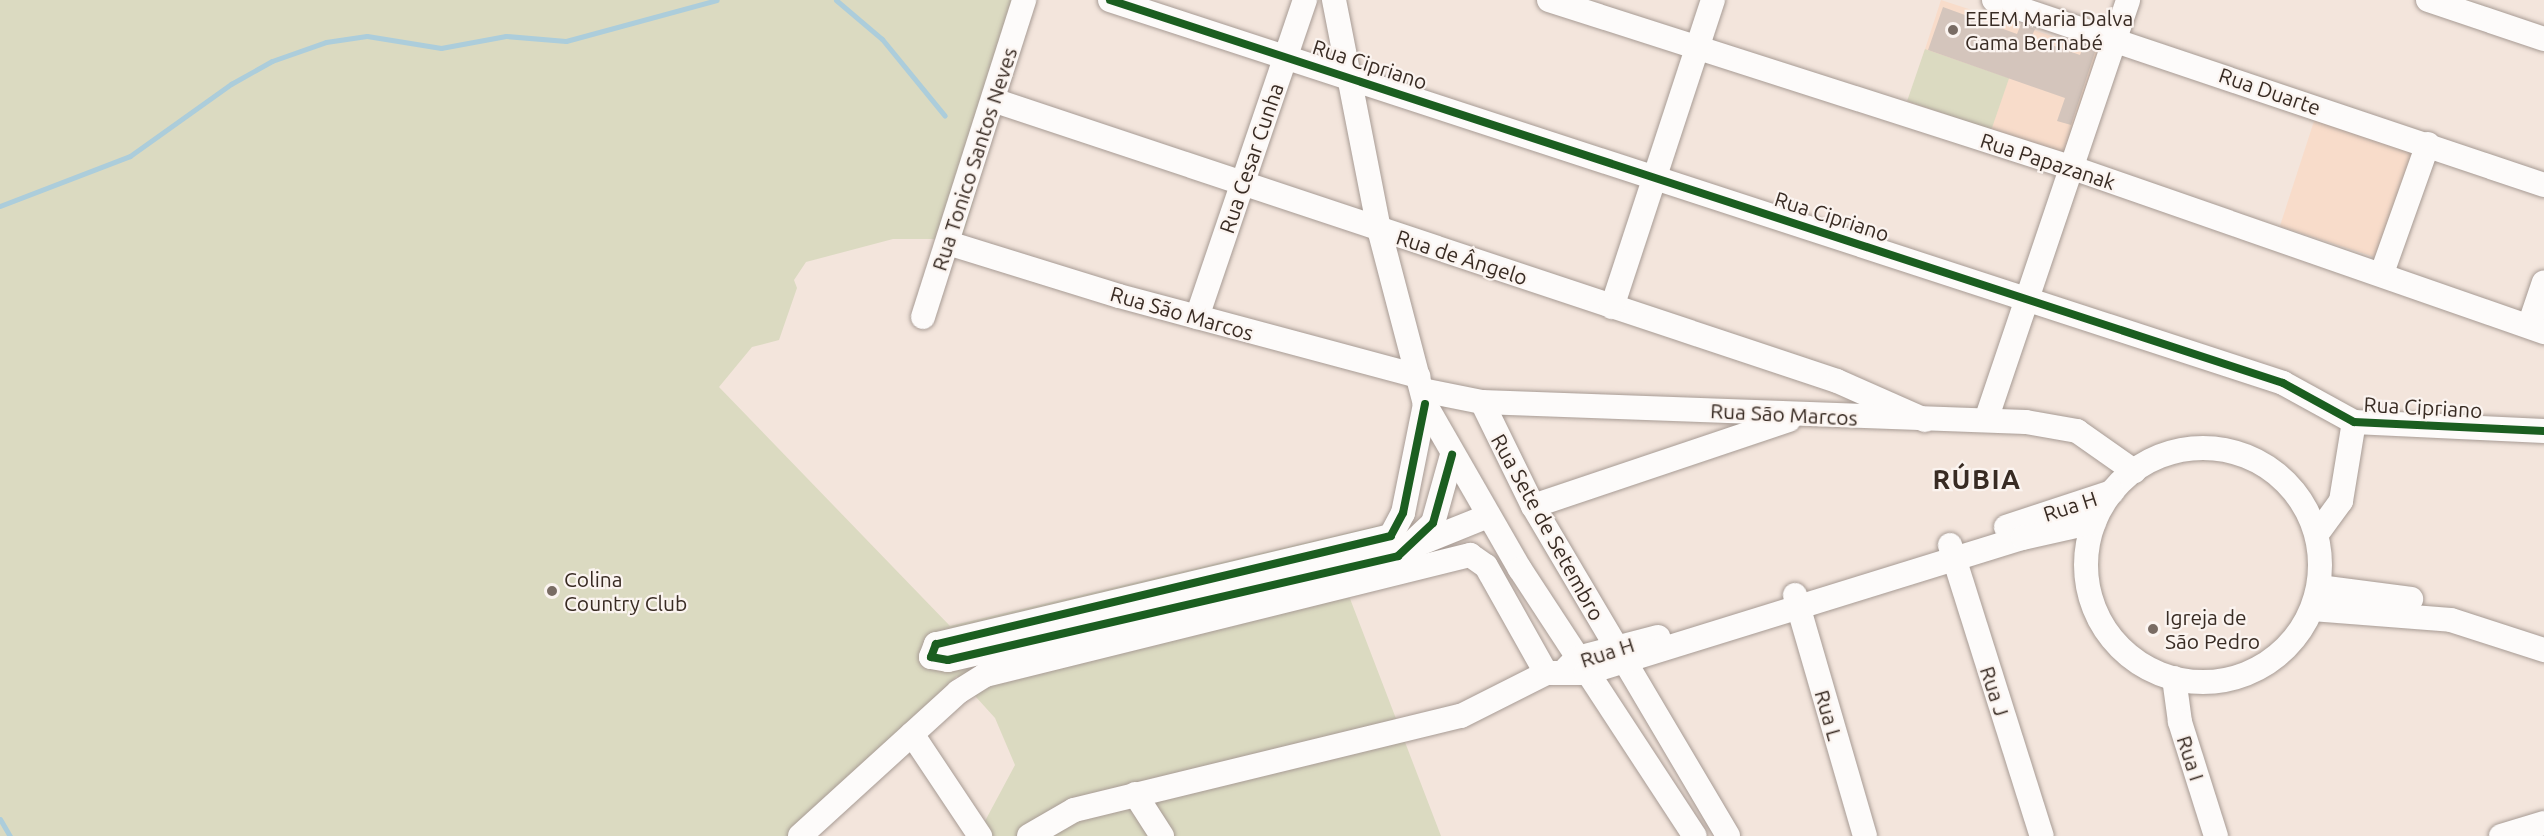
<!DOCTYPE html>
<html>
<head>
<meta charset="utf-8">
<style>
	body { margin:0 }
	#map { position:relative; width:2544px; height:836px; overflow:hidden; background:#f3e5dc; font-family:Ubuntu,sans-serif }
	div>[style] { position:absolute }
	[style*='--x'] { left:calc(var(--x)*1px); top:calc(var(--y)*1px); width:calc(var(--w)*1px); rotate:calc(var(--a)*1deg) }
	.built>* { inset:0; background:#f8dcca; transform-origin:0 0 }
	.green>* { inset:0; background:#dbdac1; transform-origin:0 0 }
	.stream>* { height:5px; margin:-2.5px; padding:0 2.5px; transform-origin:2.5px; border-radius:2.5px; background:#accddb }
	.building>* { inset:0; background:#d4c5bc }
	.roads { filter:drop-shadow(0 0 2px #a79b94) drop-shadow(0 0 2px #a79b94) }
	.minor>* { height:24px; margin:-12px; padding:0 12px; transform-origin:12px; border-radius:12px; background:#fdfbfa }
	.minor>.ring { margin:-12px; padding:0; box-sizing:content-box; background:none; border:24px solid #fdfbfa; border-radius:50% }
	.cycleway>* { height:8px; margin:-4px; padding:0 4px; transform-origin:4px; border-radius:4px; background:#1b5e20 }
	.dots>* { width:16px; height:16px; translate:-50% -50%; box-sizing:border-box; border:3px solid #fbf4f0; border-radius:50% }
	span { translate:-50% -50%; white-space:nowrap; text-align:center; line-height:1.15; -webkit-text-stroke:4.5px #fbf4f0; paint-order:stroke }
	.poi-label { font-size:21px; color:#382b23 }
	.left { translate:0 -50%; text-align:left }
	.street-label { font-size:21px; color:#382b23 }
	.district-label { font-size:27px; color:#382b23; font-weight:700; letter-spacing:1.5px }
</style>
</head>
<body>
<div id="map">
	<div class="built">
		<i style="left:1941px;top:0;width:165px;height:107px;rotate:18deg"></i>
		<i style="left:2316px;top:115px;width:105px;height:117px;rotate:18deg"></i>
	</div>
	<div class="green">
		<i style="clip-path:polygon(0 0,1033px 0,962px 239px,893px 239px,806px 262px,794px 280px,797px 288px,779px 340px,752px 347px,719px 387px,950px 626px,1381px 525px,1379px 569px,1344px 583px,1441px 836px,977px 836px,1015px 765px,995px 718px,957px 676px,791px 836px,0 836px)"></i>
		<i style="left:1925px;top:49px;width:89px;height:55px;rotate:19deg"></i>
	</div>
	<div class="stream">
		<i style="--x:836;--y:0;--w:60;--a:40.3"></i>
		<i style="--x:882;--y:39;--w:99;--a:50.7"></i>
		<i style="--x:0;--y:206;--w:139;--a:-21"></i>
		<i style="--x:130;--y:156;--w:124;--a:-35.5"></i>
		<i style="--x:231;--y:84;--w:47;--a:-29.3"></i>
		<i style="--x:272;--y:61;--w:57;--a:-19.4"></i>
		<i style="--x:326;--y:42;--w:41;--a:-8.3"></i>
		<i style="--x:367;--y:36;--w:75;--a:9.2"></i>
		<i style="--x:441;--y:48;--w:66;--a:-10.5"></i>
		<i style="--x:506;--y:36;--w:60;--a:4.8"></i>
		<i style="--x:566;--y:41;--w:156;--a:-15.2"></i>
		<i style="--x:0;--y:819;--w:20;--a:60"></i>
	</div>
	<div class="building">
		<i style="clip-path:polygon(1943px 7px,2017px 34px,2021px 24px,2035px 29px,2031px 38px,2080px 55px,2084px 45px,2096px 49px,2071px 125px,2057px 121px,2065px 98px,1928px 50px)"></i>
	</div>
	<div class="roads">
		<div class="minor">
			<i style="--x:1110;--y:0;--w:1234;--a:18.08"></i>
			<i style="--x:2283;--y:383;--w:81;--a:28.8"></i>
			<i style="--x:2354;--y:422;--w:190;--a:2.7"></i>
			<i style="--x:1334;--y:0;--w:233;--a:78.9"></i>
			<i style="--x:1379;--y:229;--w:181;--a:75.3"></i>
			<i style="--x:1425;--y:404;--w:190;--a:60.1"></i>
			<i style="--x:1520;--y:569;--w:319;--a:56.8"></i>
			<i style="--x:1549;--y:0;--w:550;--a:17.78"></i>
			<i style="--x:2073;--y:168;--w:499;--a:19.2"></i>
			<i style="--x:1994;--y:0;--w:580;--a:18.59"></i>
			<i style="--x:2428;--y:0;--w:122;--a:18.6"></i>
			<i style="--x:996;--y:101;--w:886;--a:18.41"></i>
			<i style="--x:1837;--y:381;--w:96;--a:23.9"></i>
			<i style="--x:948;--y:243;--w:179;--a:17.2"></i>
			<i style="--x:1119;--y:296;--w:310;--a:15"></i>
			<i style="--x:2382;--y:273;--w:137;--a:-70.4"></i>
			<i style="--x:1612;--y:307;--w:323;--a:-71.8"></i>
			<i style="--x:923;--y:317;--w:333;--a:-72.3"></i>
			<i style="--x:1197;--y:317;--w:335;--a:-71.2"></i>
			<i style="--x:2529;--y:326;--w:46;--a:-71.2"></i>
			<i style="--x:1422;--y:390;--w:61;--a:11.3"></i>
			<i style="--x:1482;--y:402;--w:544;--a:2.11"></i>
			<i style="--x:2026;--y:422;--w:52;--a:10"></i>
			<i style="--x:2077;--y:431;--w:70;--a:35.1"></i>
			<i style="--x:1482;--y:402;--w:116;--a:63.9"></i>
			<i style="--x:1533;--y:506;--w:383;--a:59.4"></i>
			<i style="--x:1425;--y:404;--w:111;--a:101.4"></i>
			<i style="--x:1403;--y:513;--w:26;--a:118"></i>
			<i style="--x:1391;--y:536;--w:468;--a:166.6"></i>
			<i style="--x:936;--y:644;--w:14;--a:111"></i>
			<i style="--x:931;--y:657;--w:17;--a:10"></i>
			<i style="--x:948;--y:660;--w:462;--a:-13"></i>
			<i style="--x:1398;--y:556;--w:48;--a:-43.3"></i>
			<i style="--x:1433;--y:523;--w:71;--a:-74.4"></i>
			<i style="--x:1986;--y:420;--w:443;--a:-71.3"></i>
			<i class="ring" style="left:2086px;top:448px;width:210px;height:210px"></i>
			<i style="--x:1533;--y:506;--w:270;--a:-18.6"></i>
			<i style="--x:2006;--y:527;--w:112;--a:-18.3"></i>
			<i style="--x:2317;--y:534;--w:41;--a:-54"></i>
			<i style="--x:2341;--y:501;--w:80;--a:-80.7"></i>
			<i style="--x:1416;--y:545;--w:78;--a:-21.9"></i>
			<i style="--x:1950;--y:545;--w:305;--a:72.5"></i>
			<i style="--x:2319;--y:587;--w:93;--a:7.4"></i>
			<i style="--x:1795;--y:595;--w:251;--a:73.8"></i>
			<i style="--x:2312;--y:609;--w:139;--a:4.5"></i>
			<i style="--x:2451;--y:620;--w:98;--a:17.9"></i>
			<i style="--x:1567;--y:668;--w:14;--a:-45"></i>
			<i style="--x:1577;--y:658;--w:84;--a:-14.5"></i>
			<i style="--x:2174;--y:678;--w:44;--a:82.2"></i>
			<i style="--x:2180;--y:722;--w:120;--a:72.5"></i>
			<i style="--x:912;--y:734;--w:123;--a:56.3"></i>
			<i style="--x:1135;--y:794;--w:50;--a:57.3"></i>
			<i style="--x:800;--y:836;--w:214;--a:-42.3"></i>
			<i style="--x:958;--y:692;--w:32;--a:-32"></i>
			<i style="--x:985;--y:675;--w:500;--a:-13.9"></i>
			<i style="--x:1470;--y:555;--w:19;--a:35"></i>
			<i style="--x:1486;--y:566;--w:123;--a:60.7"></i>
			<i style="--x:1029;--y:836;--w:52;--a:-30"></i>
			<i style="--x:1074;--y:810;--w:398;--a:-13.7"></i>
			<i style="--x:1461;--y:716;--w:95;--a:-26.8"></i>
			<i style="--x:1546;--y:673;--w:40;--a:0"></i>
			<i style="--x:1586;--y:673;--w:457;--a:-17.2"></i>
			<i style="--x:2023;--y:538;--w:73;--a:-12.7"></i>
			<i style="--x:2501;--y:836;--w:45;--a:-16.8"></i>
		</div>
	</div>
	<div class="cycleway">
		<i style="--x:1110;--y:0;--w:1234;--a:18.08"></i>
		<i style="--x:2283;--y:383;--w:81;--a:28.8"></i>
		<i style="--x:2354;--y:422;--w:190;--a:2.7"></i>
		<i style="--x:1425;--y:404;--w:111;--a:101.4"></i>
		<i style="--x:1403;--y:513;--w:26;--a:118"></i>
		<i style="--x:1391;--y:536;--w:468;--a:166.6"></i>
		<i style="--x:936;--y:644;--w:14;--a:111"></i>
		<i style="--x:931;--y:657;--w:17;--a:10"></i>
		<i style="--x:948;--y:660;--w:462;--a:-13"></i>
		<i style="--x:1398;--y:556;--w:48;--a:-43.3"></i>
		<i style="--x:1433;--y:523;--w:71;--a:-74.4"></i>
	</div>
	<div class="dots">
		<i style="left:1953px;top:30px;background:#796c64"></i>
		<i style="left:552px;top:591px;background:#796c64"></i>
		<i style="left:2153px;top:629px;background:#796c64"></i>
	</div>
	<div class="poi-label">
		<span class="left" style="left:1965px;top:30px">EEEM Maria Dalva<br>Gama Bernabé</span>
		<span class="left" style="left:564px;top:591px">Colina<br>Country Club</span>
		<span class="left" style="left:2165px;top:629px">Igreja de<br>São Pedro</span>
	</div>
	<div class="street-label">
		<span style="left:1370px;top:64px;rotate:18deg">Rua Cipriano</span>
		<span style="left:2270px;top:91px;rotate:19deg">Rua Duarte</span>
		<span style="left:1251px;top:158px;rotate:-71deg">Rua Cesar Cunha</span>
		<span style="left:974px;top:159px;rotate:-72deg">Rua Tonico Santos Neves</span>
		<span style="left:2048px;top:161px;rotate:18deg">Rua Papazanak</span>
		<span style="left:1832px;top:216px;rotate:18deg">Rua Cipriano</span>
		<span style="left:1462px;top:257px;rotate:18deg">Rua de Ângelo</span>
		<span style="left:1182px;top:313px;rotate:16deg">Rua São Marcos</span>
		<span style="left:2423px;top:407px;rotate:3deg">Rua Cipriano</span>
		<span style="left:1784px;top:414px;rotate:3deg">Rua São Marcos</span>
		<span style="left:2070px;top:506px;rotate:-18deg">Rua H</span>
		<span style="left:1548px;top:527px;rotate:61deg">Rua Sete de Setembro</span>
		<span style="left:1607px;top:652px;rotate:-18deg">Rua H</span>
		<span style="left:1995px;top:691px;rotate:72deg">Rua J</span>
		<span style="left:1829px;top:715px;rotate:74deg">Rua L</span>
		<span style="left:2191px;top:758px;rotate:72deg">Rua I</span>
	</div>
	<div class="district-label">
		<span style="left:1977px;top:480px">RÚBIA</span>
	</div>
</div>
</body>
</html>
